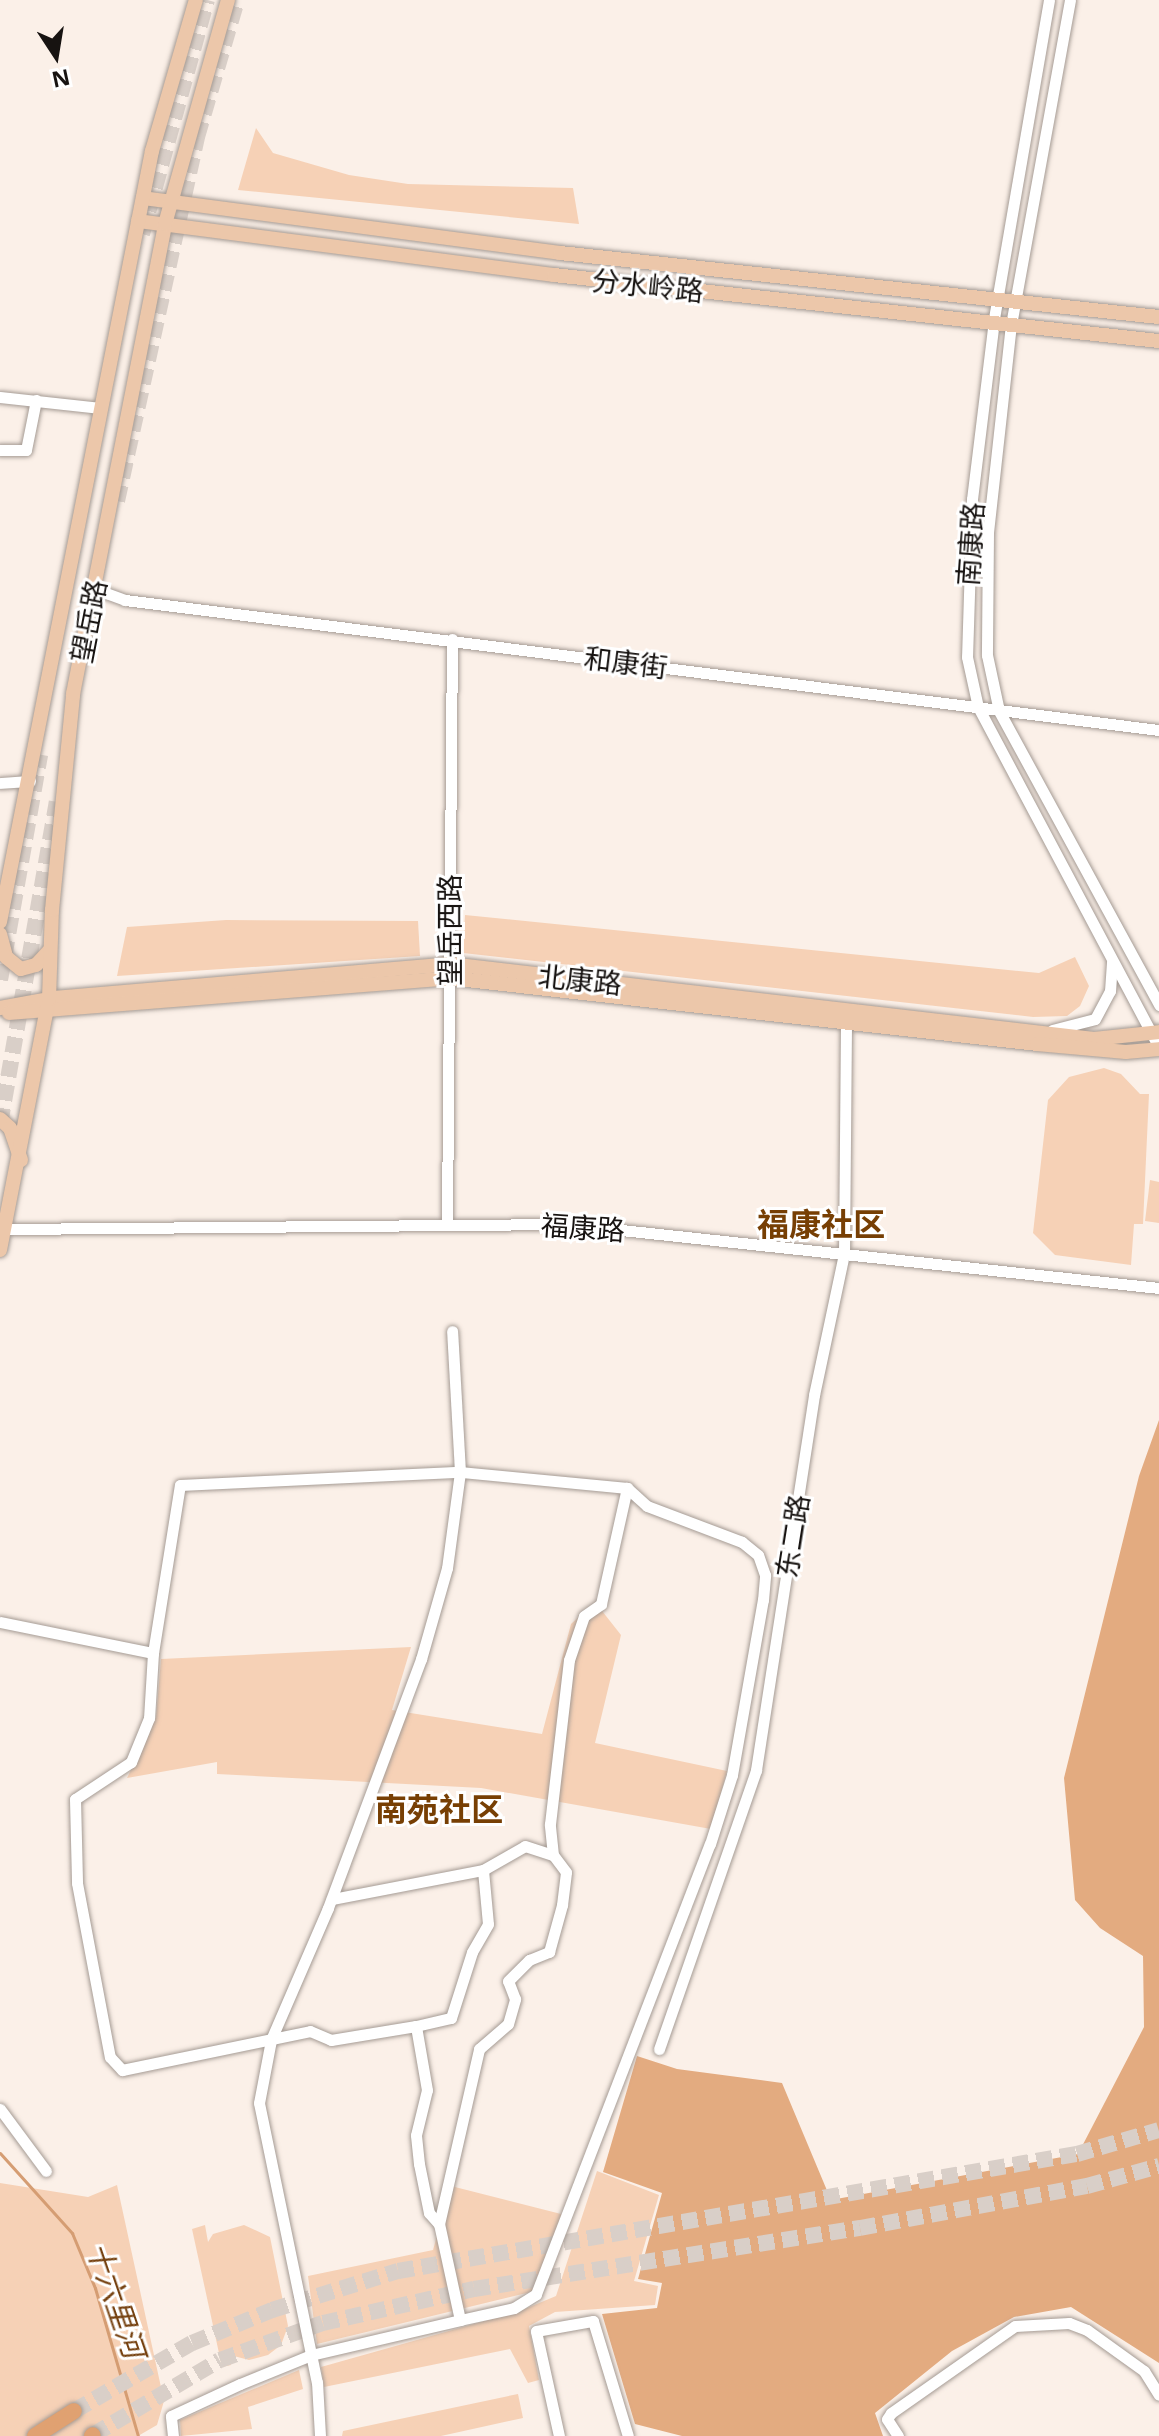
<!DOCTYPE html>
<html>
<head>
<meta charset="utf-8">
<style>
	body { margin:0 }
	#map { position:relative; width:1159px; height:2436px; overflow:hidden; background:#fbf0e8; font-family:"Open Sans","Noto Sans SC",sans-serif }
	div>[style] { position:absolute }
	[style*='--x'] { left:calc(var(--x)*1px); top:calc(var(--y)*1px); width:calc(var(--w)*1px); rotate:calc(var(--a)*1deg) }
	.green>* { inset:0; background:#f6d1b6 }
	.forest>* { inset:0; background:#e3ab80 }
	.stream>* { height:3px; margin:-1.5px; padding:0 1.5px; transform-origin:1.5px; border-radius:1.5px; background:#d59d73 }
	.highway-tunnel>* { height:16px; margin-top:-8px; transform-origin:0; background:repeating-linear-gradient(90deg,#d9cfc8 0 16px,transparent 0 24px) }
	.roads { filter:drop-shadow(0 0 2px #a59b94) drop-shadow(0 0 2px #a59b94) }
	.minor>* { height:11px; margin:-5.5px; padding:0 5.5px; transform-origin:5.5px; border-radius:5.5px; background:#fff }
	.major>* { height:14px; margin:-7px; padding:0 7px; transform-origin:7px; border-radius:7px; background:#ecc7aa }
	.highway>* { height:16px; margin:-8px; padding:0 8px; transform-origin:8px; border-radius:8px; background:#e0a171 }
	span { translate:-50% -50%; white-space:nowrap; text-align:center; line-height:1.15; -webkit-text-stroke:6px #fff; paint-order:stroke }
	.street-label { font-size:28px; color:#171311 }
	.water-label { font-size:30px; color:#764211; font-style:italic }
	.quarter-label { font-size:32px; color:#773f04; font-weight:700 }
	.north { position:absolute; left:16px; top:16px; width:80px; height:80px; -webkit-text-stroke:6px #fff; paint-order:stroke; rotate:168deg; font-size:22px; font-weight:700; line-height:32px; text-align:center; color:#171311 }
	.north::after { content:''; display:block; margin:auto; width:28px; height:36px; background:#171311; clip-path:polygon(50% 0,100% 100%,50% 72%,0 100%) }
</style>
</head>
<body>
<div id="map">
	<div class="green">
		<i style="clip-path:polygon(256px 128px,273px 153px,349px 175px,408px 184px,573px 188px,579px 224px,238px 190px)"></i>
		<i style="clip-path:polygon(465px 915px,1039px 973px,1075px 957px,1089px 986px,1080px 1006px,1067px 1016px,1033px 1017px,463px 953px)"></i>
		<i style="clip-path:polygon(226px 920px,418px 921px,420px 956px,117px 976px,127px 927px)"></i>
		<i style="clip-path:polygon(1104px 1068px,1121px 1074px,1140px 1094px,1149px 1094px,1143px 1224px,1134px 1224px,1131px 1265px,1055px 1255px,1033px 1233px,1048px 1100px,1069px 1077px)"></i>
		<i style="clip-path:polygon(1150px 1180px,1159px 1182px,1159px 1223px,1145px 1221px)"></i>
		<i style="clip-path:polygon(595px 1602px,621px 1635px,595px 1743px,727px 1771px,711px 1829px,481px 1788px,217px 1774px,217px 1762px,127px 1778px,156px 1718px,161px 1659px,411px 1647px,392px 1710px,542px 1734px,571px 1624px)"></i>
		<i style="clip-path:polygon(597px 2171px,659px 2195px,634px 2281px,658px 2286px,655px 2305px,555px 2312px,529px 2326px,539px 2380px,528px 2383px,510px 2349px,324px 2387px,321px 2367px,520px 2311px,556px 2296px)"></i>
		<i style="clip-path:polygon(0 2183px,88px 2197px,117px 2185px,164px 2401px,157px 2425px,138px 2436px,0 2436px)"></i>
		<i style="clip-path:polygon(451px 2186px,565px 2215px,535px 2291px,317px 2344px,308px 2276px,433px 2250px)"></i>
		<i style="clip-path:polygon(205px 2225px,208px 2242px,213px 2234px,244px 2225px,270px 2237px,288px 2326px,281px 2345px,268px 2355px,249px 2360px,230px 2355px,231px 2365px,222px 2367px,192px 2229px)"></i>
		<i style="clip-path:polygon(299px 2370px,303px 2389px,248px 2407px,252px 2429px,181px 2436px,180px 2420px)"></i>
		<i style="clip-path:polygon(518px 2394px,523px 2418px,441px 2436px,342px 2436px,343px 2431px)"></i>
	</div>
	<div class="forest">
		<i style="clip-path:polygon(1159px 1420px,1159px 2363px,1071px 2307px,1014px 2317px,952px 2351px,875px 2413px,883px 2436px,682px 2436px,635px 2424px,602px 2314px,657px 2308px,662px 2283px,638px 2279px,662px 2193px,603px 2172px,637px 2056px,677px 2069px,782px 2083px,831px 2200px,1078px 2154px,1144px 2027px,1143px 1956px,1100px 1928px,1075px 1900px,1064px 1778px,1139px 1476px)"></i>
	</div>
	<div class="stream">
		<i style="--x:0;--y:2153;--w:108;--a:48"></i>
		<i style="--x:72;--y:2233;--w:60;--a:67.3"></i>
		<i style="--x:95;--y:2288;--w:154;--a:73.8"></i>
	</div>
	<div class="highway-tunnel">
		<i style="--x:142;--y:234;--w:243;--a:-74.5"></i>
		<i style="--x:117;--y:501;--w:373;--a:-77.6"></i>
		<i style="--x:197;--y:137;--w:143;--a:-73.7"></i>
		<i style="--x:0;--y:980;--w:229;--a:-79.9"></i>
		<i style="--x:0;--y:1124;--w:327;--a:-80"></i>
		<i style="--x:74;--y:2411;--w:136;--a:-30"></i>
		<i style="--x:192;--y:2343;--w:87;--a:-22.4"></i>
		<i style="--x:272;--y:2310;--w:132;--a:-17.2"></i>
		<i style="--x:398;--y:2271;--w:689;--a:-9.78"></i>
		<i style="--x:1077;--y:2154;--w:85;--a:-16.3"></i>
		<i style="--x:93;--y:2435;--w:147;--a:-30.6"></i>
		<i style="--x:220;--y:2360;--w:109;--a:-19.8"></i>
		<i style="--x:323;--y:2323;--w:155;--a:-12.7"></i>
		<i style="--x:474;--y:2289;--w:391;--a:-9"></i>
		<i style="--x:860;--y:2228;--w:231;--a:-10.5"></i>
		<i style="--x:1087;--y:2186;--w:75;--a:-15.5"></i>
	</div>
	<div class="roads">
		<div class="minor">
			<i style="--x:1049;--y:0;--w:325;--a:99.8"></i>
			<i style="--x:994;--y:320;--w:180;--a:97"></i>
			<i style="--x:972;--y:499;--w:158;--a:91.8"></i>
			<i style="--x:967;--y:657;--w:51;--a:77.6"></i>
			<i style="--x:978;--y:707;--w:386;--a:62"></i>
			<i style="--x:1070;--y:0;--w:329;--a:100.3"></i>
			<i style="--x:1011;--y:324;--w:210;--a:96.3"></i>
			<i style="--x:988;--y:533;--w:122;--a:90.5"></i>
			<i style="--x:987;--y:655;--w:57;--a:77.9"></i>
			<i style="--x:999;--y:711;--w:335;--a:61.4"></i>
			<i style="--x:0;--y:397;--w:101;--a:6.3"></i>
			<i style="--x:0;--y:450;--w:26;--a:0"></i>
			<i style="--x:26;--y:450;--w:51;--a:-78.7"></i>
			<i style="--x:95;--y:589;--w:32;--a:20"></i>
			<i style="--x:125;--y:600;--w:1042;--a:7.17"></i>
			<i style="--x:0;--y:783;--w:30;--a:-4"></i>
			<i style="--x:1052;--y:1030;--w:44;--a:-14.3"></i>
			<i style="--x:1095;--y:1019;--w:32;--a:-62"></i>
			<i style="--x:1110;--y:991;--w:30;--a:-86"></i>
			<i style="--x:447;--y:1221;--w:582;--a:-89.51"></i>
			<i style="--x:5;--y:1229;--w:561;--a:-0.51"></i>
			<i style="--x:566;--y:1224;--w:596;--a:6.16"></i>
			<i style="--x:0;--y:1622;--w:156;--a:11.5"></i>
			<i style="--x:153;--y:1653;--w:170;--a:-80.9"></i>
			<i style="--x:180;--y:1485;--w:280;--a:-2.7"></i>
			<i style="--x:460;--y:1472;--w:97;--a:97.7"></i>
			<i style="--x:447;--y:1568;--w:95;--a:105.9"></i>
			<i style="--x:421;--y:1659;--w:266;--a:110.5"></i>
			<i style="--x:328;--y:1908;--w:144;--a:113.4"></i>
			<i style="--x:271;--y:2040;--w:64;--a:100.8"></i>
			<i style="--x:259;--y:2103;--w:285;--a:78.3"></i>
			<i style="--x:317;--y:2382;--w:54;--a:86.8"></i>
			<i style="--x:153;--y:1653;--w:65;--a:93.5"></i>
			<i style="--x:149;--y:1718;--w:48;--a:112.2"></i>
			<i style="--x:131;--y:1762;--w:67;--a:146.5"></i>
			<i style="--x:75;--y:1799;--w:84;--a:88.6"></i>
			<i style="--x:77;--y:1883;--w:177;--a:79.3"></i>
			<i style="--x:110;--y:2057;--w:18;--a:47"></i>
			<i style="--x:122;--y:2070;--w:192;--a:-11.7"></i>
			<i style="--x:310;--y:2031;--w:23;--a:23"></i>
			<i style="--x:331;--y:2040;--w:86;--a:-9.4"></i>
			<i style="--x:332;--y:1899;--w:154;--a:-10.9"></i>
			<i style="--x:659;--y:2049;--w:295;--a:-70.8"></i>
			<i style="--x:756;--y:1770;--w:379;--a:-81.2"></i>
			<i style="--x:814;--y:1395;--w:144;--a:-78"></i>
			<i style="--x:844;--y:1254;--w:236;--a:-89.5"></i>
			<i style="--x:0;--y:2109;--w:77;--a:53.4"></i>
			<i style="--x:439;--y:2224;--w:15;--a:-132"></i>
			<i style="--x:429;--y:2213;--w:50;--a:-101.5"></i>
			<i style="--x:419;--y:2164;--w:29;--a:-96"></i>
			<i style="--x:416;--y:2135;--w:46;--a:-76.3"></i>
			<i style="--x:427;--y:2090;--w:65;--a:-99.8"></i>
			<i style="--x:416;--y:2026;--w:36;--a:-13"></i>
			<i style="--x:451;--y:2018;--w:69;--a:-72.3"></i>
			<i style="--x:472;--y:1952;--w:32;--a:-60"></i>
			<i style="--x:488;--y:1924;--w:54;--a:-95.3"></i>
			<i style="--x:483;--y:1870;--w:48;--a:-29.7"></i>
			<i style="--x:525;--y:1846;--w:29;--a:18"></i>
			<i style="--x:460;--y:2320;--w:55;--a:-12.5"></i>
			<i style="--x:514;--y:2308;--w:26;--a:-32"></i>
			<i style="--x:536;--y:2294;--w:482;--a:-68.9"></i>
			<i style="--x:710;--y:1844;--w:72;--a:-72.3"></i>
			<i style="--x:732;--y:1775;--w:178;--a:-80"></i>
			<i style="--x:763;--y:1600;--w:25;--a:-85"></i>
			<i style="--x:765;--y:1575;--w:21;--a:-109"></i>
			<i style="--x:758;--y:1555;--w:21;--a:-141"></i>
			<i style="--x:742;--y:1542;--w:102;--a:-159.2"></i>
			<i style="--x:647;--y:1506;--w:27;--a:-138"></i>
			<i style="--x:173;--y:2436;--w:20;--a:-96"></i>
			<i style="--x:171;--y:2416;--w:76;--a:-24.9"></i>
			<i style="--x:240;--y:2384;--w:77;--a:-22.2"></i>
			<i style="--x:311;--y:2355;--w:153;--a:-13.2"></i>
			<i style="--x:460;--y:2320;--w:98;--a:-102.3"></i>
			<i style="--x:439;--y:2224;--w:180;--a:-77.1"></i>
			<i style="--x:479;--y:2049;--w:38;--a:-41"></i>
			<i style="--x:508;--y:2024;--w:26;--a:-74"></i>
			<i style="--x:515;--y:1999;--w:19;--a:-111"></i>
			<i style="--x:508;--y:1981;--w:30;--a:-45"></i>
			<i style="--x:529;--y:1960;--w:22;--a:-22"></i>
			<i style="--x:549;--y:1952;--w:49;--a:-74.5"></i>
			<i style="--x:562;--y:1905;--w:33;--a:-83"></i>
			<i style="--x:566;--y:1872;--w:21;--a:-127"></i>
			<i style="--x:553;--y:1855;--w:31;--a:-96"></i>
			<i style="--x:550;--y:1824;--w:165;--a:-83.4"></i>
			<i style="--x:569;--y:1660;--w:46;--a:-71.2"></i>
			<i style="--x:584;--y:1616;--w:21;--a:-35"></i>
			<i style="--x:601;--y:1604;--w:119;--a:-77.4"></i>
			<i style="--x:627;--y:1488;--w:168;--a:-174.5"></i>
			<i style="--x:460;--y:1472;--w:141;--a:-93.2"></i>
			<i style="--x:559;--y:2436;--w:107;--a:-102.4"></i>
			<i style="--x:536;--y:2331;--w:58;--a:-10"></i>
			<i style="--x:593;--y:2321;--w:120;--a:73.1"></i>
			<i style="--x:898;--y:2436;--w:20;--a:-123"></i>
			<i style="--x:887;--y:2419;--w:7;--a:-56"></i>
			<i style="--x:891;--y:2413;--w:151;--a:-35.1"></i>
			<i style="--x:1015;--y:2326;--w:54;--a:-3.2"></i>
			<i style="--x:1069;--y:2323;--w:19;--a:21"></i>
			<i style="--x:1087;--y:2330;--w:70;--a:35.7"></i>
			<i style="--x:1144;--y:2371;--w:28;--a:58"></i>
		</div>
		<div class="major">
			<i style="--x:143;--y:198;--w:421;--a:7.5"></i>
			<i style="--x:560;--y:253;--w:602;--a:6.1"></i>
			<i style="--x:138;--y:221;--w:419;--a:7.4"></i>
			<i style="--x:554;--y:275;--w:609;--a:6.23"></i>
			<i style="--x:0;--y:922;--w:786;--a:-78.85"></i>
			<i style="--x:152;--y:151;--w:157;--a:-73.8"></i>
			<i style="--x:0;--y:934;--w:24;--a:75"></i>
			<i style="--x:6;--y:957;--w:19;--a:39"></i>
			<i style="--x:21;--y:969;--w:16;--a:-15"></i>
			<i style="--x:36;--y:965;--w:19;--a:-47"></i>
			<i style="--x:0;--y:1008;--w:56;--a:-10.3"></i>
			<i style="--x:55;--y:998;--w:395;--a:-4.9"></i>
			<i style="--x:449;--y:964;--w:649;--a:6.63"></i>
			<i style="--x:1094;--y:1039;--w:65;--a:-6.1"></i>
			<i style="--x:9;--y:1013;--w:441;--a:-4.5"></i>
			<i style="--x:449;--y:978;--w:592;--a:6.4"></i>
			<i style="--x:1037;--y:1044;--w:89;--a:5.1"></i>
			<i style="--x:1126;--y:1052;--w:33;--a:-5"></i>
			<i style="--x:0;--y:1119;--w:13;--a:42"></i>
			<i style="--x:10;--y:1128;--w:34;--a:71"></i>
			<i style="--x:0;--y:1250;--w:256;--a:-79"></i>
			<i style="--x:49;--y:999;--w:89;--a:-88.1"></i>
			<i style="--x:52;--y:910;--w:217;--a:-84.4"></i>
			<i style="--x:73;--y:694;--w:479;--a:-78.9"></i>
			<i style="--x:165;--y:224;--w:233;--a:-74.3"></i>
		</div>
		<div class="highway">
			<i style="--x:35;--y:2436;--w:46;--a:-32.7"></i>
			<i style="--x:92;--y:2436;--w:1;--a:-45"></i>
		</div>
	</div>
	<div class="street-label">
		<span style="left:648px;top:285px;rotate:6deg">分水岭路</span>
		<span style="left:970px;top:544px;rotate:-86deg">南康路</span>
		<span style="left:88px;top:621px;rotate:-79deg">望岳路</span>
		<span style="left:626px;top:662px;rotate:7deg">和康街</span>
		<span style="left:449px;top:930px;rotate:-90deg">望岳西路</span>
		<span style="left:580px;top:979px;rotate:6deg">北康路</span>
		<span style="left:583px;top:1227px;rotate:4deg">福康路</span>
		<span style="left:792px;top:1536px;rotate:-81deg">东二路</span>
	</div>
	<div class="water-label">
		<span style="left:116px;top:2300px;rotate:71deg">十六里河</span>
	</div>
	<div class="quarter-label">
		<span style="left:821px;top:1224px">福康社区</span>
		<span style="left:439px;top:1809px">南苑社区</span>
	</div>
	<div class="north">N</div>
</div>
</body>
</html>
